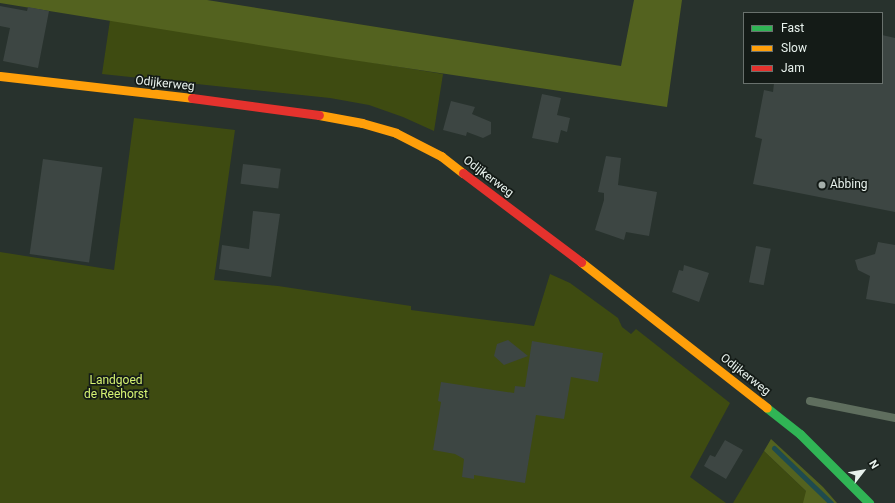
<!DOCTYPE html>
<html>
<head>
<meta charset="utf-8">
<style>
	body { margin:0 }
	#map { position:relative; width:895px; height:503px; overflow:hidden; background:#28322d; font-family:Roboto,sans-serif }
	div>[style] { position:absolute }
	[style*='--x'] { left:calc(var(--x)*1px); top:calc(var(--y)*1px); width:calc(var(--w)*1px); rotate:calc(var(--a)*1deg) }
	.green>* { inset:0; background:#3e4b11 }
	.forest>* { inset:0; background:#53621f }
	.stream>* { height:5px; margin:-2.5px; padding:0 2.5px; transform-origin:2.5px; border-radius:2.5px; background:#1f4b4f }
	.building>* { inset:0; background:#3d4643; transform-origin:0 0 }
	.lane>* { height:8px; margin:-4px; padding:0 4px; transform-origin:4px; border-radius:4px; background:#5f6e5e }
	.fast>* { height:9px; margin:-4.5px; padding:0 4.5px; transform-origin:4.5px; border-radius:4.5px; background:#30b455 }
	.slow>* { height:9px; margin:-4.5px; padding:0 4.5px; transform-origin:4.5px; border-radius:4.5px; background:#ff9f0a }
	.jam>* { height:9px; margin:-4.5px; padding:0 4.5px; transform-origin:4.5px; border-radius:4.5px; background:#e5322d }
	.dots>* { width:11px; height:11px; translate:-50% -50%; box-sizing:border-box; border:2px solid #141b17; border-radius:50% }
	span { translate:-50% -50%; white-space:nowrap; text-align:center; line-height:1.15; -webkit-text-stroke:3.5px #141b17; paint-order:stroke }
	.street-label { font-size:12px; color:#e8f2ed }
	.poi-label { font-size:12px; color:#e8f2ed }
	.left { translate:0 -50%; text-align:left }
	.park-label { font-size:12px; color:#d5f272 }
	.legend { position:absolute; left:743px; top:12px; width:140px; height:72px; box-sizing:border-box; background:#141b17; border:1px solid #69716d; margin:0; padding:5px 7px; list-style:none; font-size:12px; color:#e8f2ed }
	.legend li { display:flex; align-items:center; gap:8px; height:20px }
	.legend b { width:20px; border:1px solid #69716d }
	.north { position:absolute; left:843px; top:451px; width:40px; height:40px; -webkit-text-stroke:3px #141b17; paint-order:stroke; rotate:59deg; font-size:11px; font-weight:700; line-height:16px; text-align:center; color:#e8f2ed }
	.north::after { content:''; display:block; margin:auto; width:14px; height:18px; background:#e8f2ed; clip-path:polygon(50% 0,100% 100%,50% 72%,0 100%) }
</style>
</head>
<body>
<div id="map">
	<div class="green">
		<i style="clip-path:polygon(110px 20px,443px 74px,434px 131px,403px 117px,369px 105px,330px 98px,102px 74px)"></i>
		<i style="clip-path:polygon(134px 118px,235px 130px,214px 280px,278px 286px,411px 306px,411px 310px,534px 326px,550px 274px,570px 283px,618px 318px,622px 327px,631px 334px,636px 329px,730px 403px,690px 477px,726px 503px,0 503px,0 252px,114px 270px)"></i>
		<i style="clip-path:polygon(764px 451px,806px 491px,810px 503px,733px 503px)"></i>
	</div>
	<div class="forest">
		<i style="clip-path:polygon(0 0,207px 0,621px 66px,634px 0,682px 0,667px 107px,339px 58px,0 3px)"></i>
		<i style="clip-path:polygon(771px 439px,823px 487px,837px 503px,803px 503px,806px 491px,764px 451px)"></i>
	</div>
	<div class="stream">
		<i style="--x:774;--y:448;--w:79;--a:44"></i>
	</div>
	<div class="building">
		<i style="clip-path:polygon(0 6px,27px 11px,28px 7px,49px 11px,38px 68px,3px 61px,10px 28px,0 26px)"></i>
		<i style="clip-path:polygon(882px 35px,895px 38px,895px 212px,753px 184px,762px 139px,755px 137px,764px 90px,773px 92px,774px 83px,882px 83px)"></i>
		<i style="clip-path:polygon(542px 94px,561px 98px,557px 115px,570px 118px,567px 132px,561px 130px,558px 143px,532px 138px)"></i>
		<i style="clip-path:polygon(451px 101px,475px 107px,472px 114px,491px 122px,491px 134px,483px 138px,467px 132px,466px 136px,443px 130px)"></i>
		<i style="clip-path:polygon(606px 156px,621px 158px,618px 185px,657px 192px,649px 236px,626px 232px,624px 240px,595px 230px,604px 200px,604px 193px,598px 192px)"></i>
		<i style="left:43px;top:159px;width:60px;height:96px;rotate:8deg"></i>
		<i style="left:243px;top:164px;width:38px;height:20px;rotate:7deg"></i>
		<i style="clip-path:polygon(253px 211px,280px 214px,271px 277px,219px 269px,222px 245px,249px 249px)"></i>
		<i style="clip-path:polygon(878px 242px,895px 245px,895px 304px,866px 299px,870px 276px,858px 270px,855px 260px,875px 254px)"></i>
		<i style="left:756px;top:246px;width:15px;height:37px;rotate:11deg"></i>
		<i style="clip-path:polygon(684px 265px,709px 273px,699px 302px,672px 292px,679px 270px,683px 271px)"></i>
		<i style="clip-path:polygon(508px 340px,528px 356px,504px 365px,494px 356px,497px 344px)"></i>
		<i style="clip-path:polygon(532px 341px,603px 353px,598px 382px,571px 377px,564px 419px,536px 415px,525px 483px,474px 475px,474px 479px,462px 477px,464px 459px,455px 454px,433px 450px,441px 402px,438px 401px,441px 382px,514px 393px,515px 386px,525px 387px)"></i>
		<i style="clip-path:polygon(725px 440px,743px 450px,726px 479px,704px 466px,710px 455px,715px 457px)"></i>
	</div>
	<div class="lane">
		<i style="--x:810;--y:401;--w:87;--a:11.3"></i>
	</div>
	<div class="fast">
		<i style="--x:767;--y:408;--w:42;--a:38.2"></i>
		<i style="--x:800;--y:434;--w:98;--a:45"></i>
	</div>
	<div class="slow">
		<i style="--x:0;--y:76;--w:193;--a:6.5"></i>
		<i style="--x:319;--y:115;--w:44;--a:10.5"></i>
		<i style="--x:362;--y:123;--w:35;--a:16"></i>
		<i style="--x:396;--y:133;--w:51;--a:27.1"></i>
		<i style="--x:441;--y:156;--w:28;--a:38"></i>
		<i style="--x:581;--y:262;--w:236;--a:38.1"></i>
	</div>
	<div class="jam">
		<i style="--x:192;--y:98;--w:128;--a:7.6"></i>
		<i style="--x:463;--y:173;--w:148;--a:37"></i>
	</div>
	<div class="dots">
		<i style="left:822px;top:185px;background:#a5afaa"></i>
	</div>
	<div class="street-label">
		<span style="left:165px;top:84px;rotate:6deg">Odijkerweg</span>
		<span style="left:488px;top:177px;rotate:37deg">Odijkerweg</span>
		<span style="left:745px;top:375px;rotate:38deg">Odijkerweg</span>
	</div>
	<div class="poi-label">
		<span class="left" style="left:830px;top:185px">Abbing</span>
	</div>
	<div class="park-label">
		<span style="left:116px;top:388px">Landgoed<br>de Reehorst</span>
	</div>
	<ul class="legend">
	<li><b style="height:5px;background:#30b455"></b>Fast</li>
	<li><b style="height:5px;background:#ff9f0a"></b>Slow</li>
	<li><b style="height:5px;background:#e5322d"></b>Jam</li>
	</ul>
	<div class="north">N</div>
</div>
</body>
</html>
